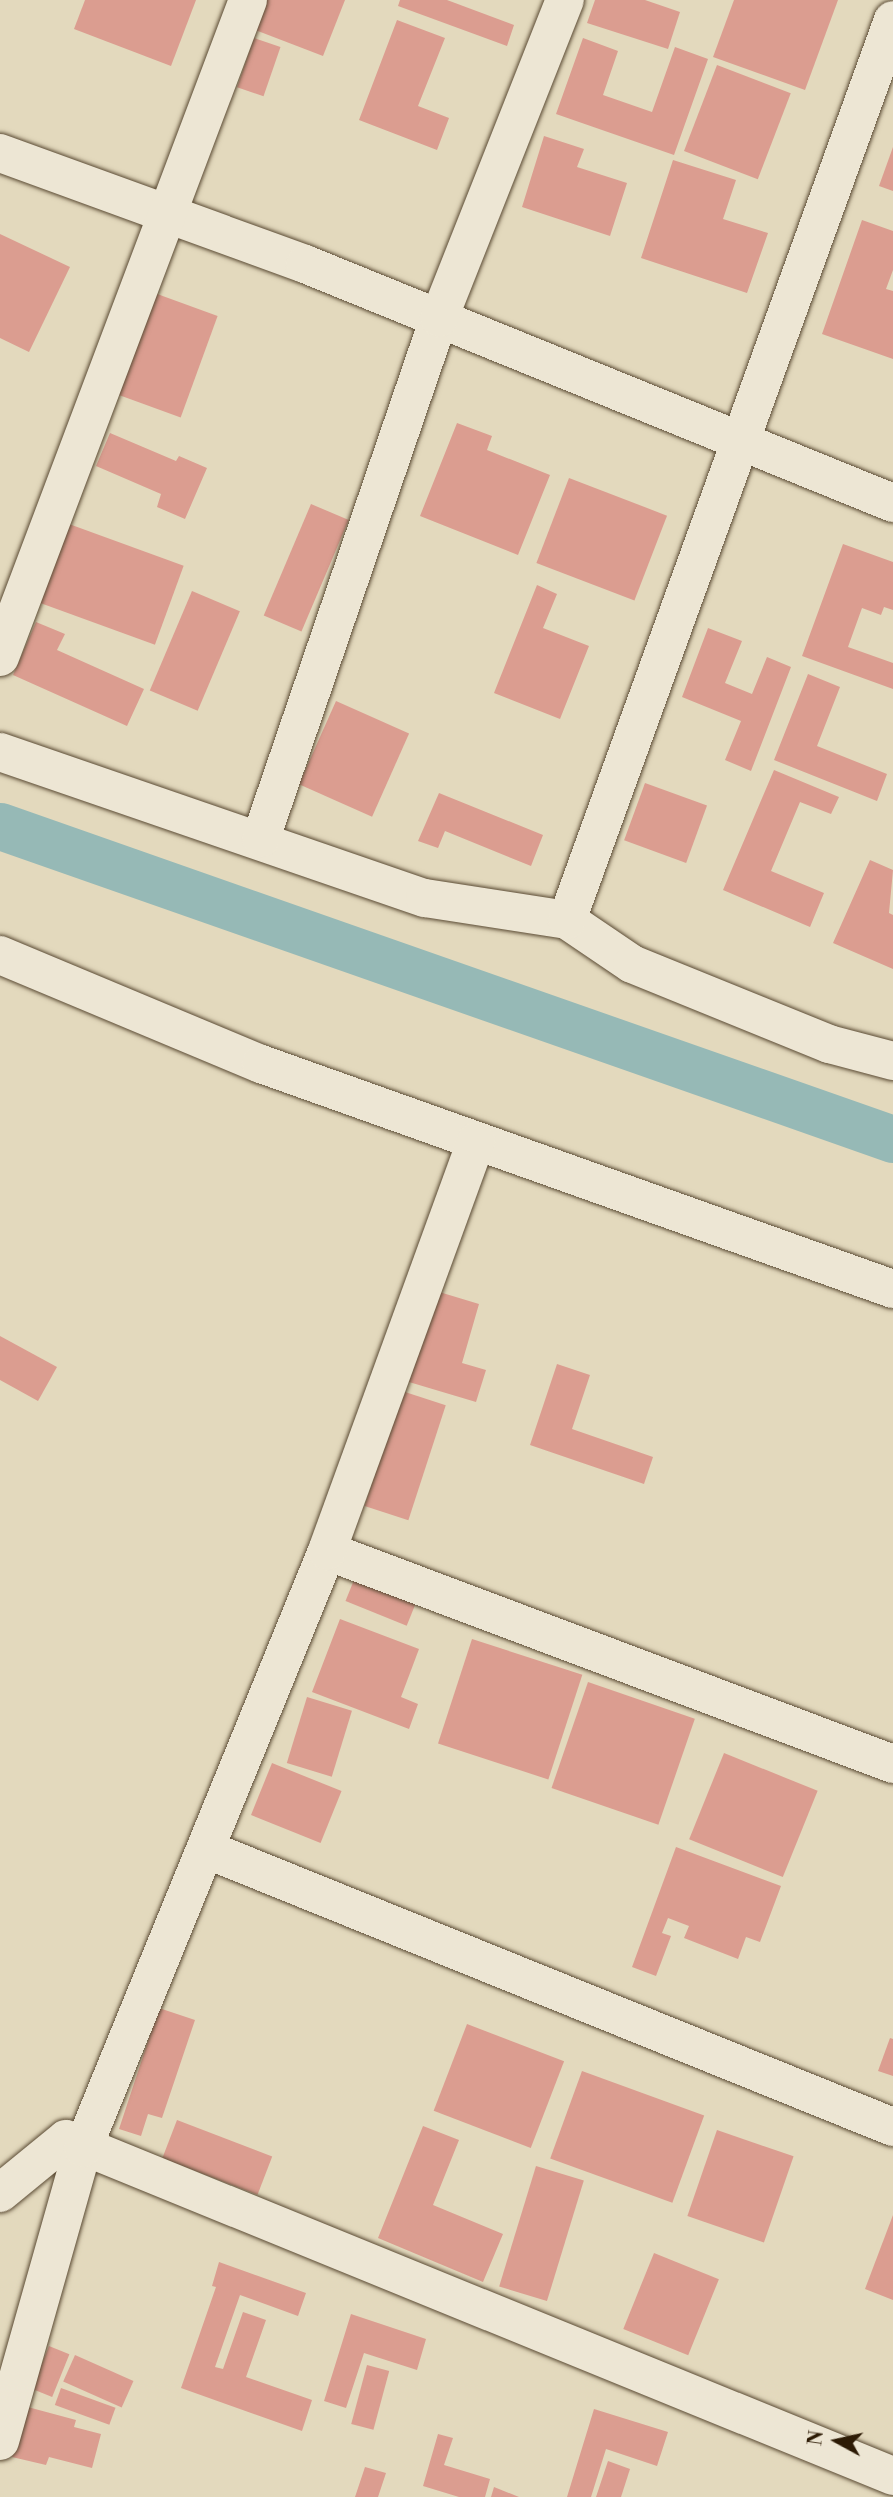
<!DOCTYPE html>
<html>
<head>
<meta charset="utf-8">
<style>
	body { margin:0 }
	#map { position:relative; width:893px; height:2497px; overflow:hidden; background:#e3d9bd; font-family:"Libre Bodoni",serif }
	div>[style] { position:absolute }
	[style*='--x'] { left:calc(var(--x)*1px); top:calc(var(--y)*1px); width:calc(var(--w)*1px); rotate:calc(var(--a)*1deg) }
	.canal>* { height:47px; margin:-23.5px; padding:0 23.5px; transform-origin:23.5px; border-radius:23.5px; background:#96b9b6 }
	.building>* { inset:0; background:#db9d90; transform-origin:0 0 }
	.roads { filter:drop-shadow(0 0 2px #5a4a33) drop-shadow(0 0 2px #5a4a33) }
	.minor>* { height:38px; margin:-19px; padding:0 19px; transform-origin:19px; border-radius:19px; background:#ede6d4 }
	span { translate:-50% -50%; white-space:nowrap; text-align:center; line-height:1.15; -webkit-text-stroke:7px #ede6d4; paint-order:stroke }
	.north { position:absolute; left:802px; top:2406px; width:70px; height:70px; -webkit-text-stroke:5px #ede6d4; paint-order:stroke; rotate:278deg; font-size:19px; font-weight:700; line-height:28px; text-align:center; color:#2d1b05 }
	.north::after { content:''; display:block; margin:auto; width:24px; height:32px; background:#2d1b05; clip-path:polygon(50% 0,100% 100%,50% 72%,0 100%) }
</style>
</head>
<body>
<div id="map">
	<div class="canal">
		<i style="--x:0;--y:826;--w:946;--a:19.32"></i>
	</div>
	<div class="building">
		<i style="clip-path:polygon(85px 0,196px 0,171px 66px,74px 29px)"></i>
		<i style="clip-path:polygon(264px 0,345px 0,323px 56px,253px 29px)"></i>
		<i style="clip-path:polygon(400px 0,447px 0,514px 25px,507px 46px,398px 6px)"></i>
		<i style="clip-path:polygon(595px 0,645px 0,680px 12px,668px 49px,587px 23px)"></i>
		<i style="clip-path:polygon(734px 0,838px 0,805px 90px,713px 57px)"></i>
		<i style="clip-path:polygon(397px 20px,445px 38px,418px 106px,449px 118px,437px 150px,359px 120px)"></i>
		<i style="left:254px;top:38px;width:28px;height:52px;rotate:19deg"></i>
		<i style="clip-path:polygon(583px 38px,618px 51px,603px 95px,652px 112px,675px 47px,708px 59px,674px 155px,556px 114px)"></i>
		<i style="left:717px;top:65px;width:79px;height:92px;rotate:21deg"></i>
		<i style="clip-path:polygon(544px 136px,584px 149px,577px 167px,627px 183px,610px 236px,522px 207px)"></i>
		<i style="clip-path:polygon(893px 147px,893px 191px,879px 186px)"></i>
		<i style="clip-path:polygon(673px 160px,736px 180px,723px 219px,768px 233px,747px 293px,641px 258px)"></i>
		<i style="clip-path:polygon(862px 220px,893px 231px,893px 270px,886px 289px,893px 291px,893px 359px,822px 334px)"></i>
		<i style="clip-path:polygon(0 234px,70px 267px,29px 352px,0 338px)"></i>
		<i style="left:149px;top:291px;width:73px;height:108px;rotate:20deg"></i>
		<i style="clip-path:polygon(457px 423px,492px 436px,487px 450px,550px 475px,518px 555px,420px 516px)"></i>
		<i style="clip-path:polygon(110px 433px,176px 461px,179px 456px,207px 468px,185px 519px,157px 507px,161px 494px,96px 466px)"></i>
		<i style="left:569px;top:478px;width:105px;height:91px;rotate:21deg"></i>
		<i style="left:311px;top:504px;width:41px;height:121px;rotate:23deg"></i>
		<i style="left:69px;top:524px;width:122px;height:84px;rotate:20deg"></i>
		<i style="clip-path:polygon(843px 544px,893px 562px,893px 610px,884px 607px,881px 615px,862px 608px,848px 647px,893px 663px,893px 689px,802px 656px)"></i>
		<i style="clip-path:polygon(537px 585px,557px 594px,543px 628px,589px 646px,560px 719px,494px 693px)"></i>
		<i style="left:192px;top:591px;width:52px;height:108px;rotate:23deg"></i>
		<i style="clip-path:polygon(36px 622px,65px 634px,57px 650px,144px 689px,127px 726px,13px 675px)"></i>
		<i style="clip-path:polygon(708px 628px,742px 641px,725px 683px,752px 694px,767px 657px,791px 667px,751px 771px,725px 760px,741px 721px,682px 697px)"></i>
		<i style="clip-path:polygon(808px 674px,840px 687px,817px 746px,887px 774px,877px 801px,774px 760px)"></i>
		<i style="left:336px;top:701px;width:80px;height:91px;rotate:24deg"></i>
		<i style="clip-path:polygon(774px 770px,839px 797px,831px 814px,800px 802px,771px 871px,824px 893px,810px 927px,723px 890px)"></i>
		<i style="left:645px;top:783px;width:66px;height:61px;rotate:20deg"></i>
		<i style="clip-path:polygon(439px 793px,543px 835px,531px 866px,445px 831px,438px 848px,418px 841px)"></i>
		<i style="clip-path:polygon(870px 860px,893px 870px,889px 913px,893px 915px,893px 969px,833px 943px)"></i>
		<i style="clip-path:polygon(436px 1291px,479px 1304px,462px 1363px,486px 1370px,476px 1402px,409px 1382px)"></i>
		<i style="clip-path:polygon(0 1336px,57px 1367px,38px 1401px,0 1380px)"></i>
		<i style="clip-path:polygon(557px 1364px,590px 1375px,572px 1429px,653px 1457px,644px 1484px,530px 1445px)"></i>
		<i style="left:402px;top:1391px;width:46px;height:121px;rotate:18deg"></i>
		<i style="left:356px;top:1575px;width:66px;height:28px;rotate:22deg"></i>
		<i style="clip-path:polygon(340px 1619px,419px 1649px,401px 1697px,418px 1704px,409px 1729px,312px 1692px)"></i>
		<i style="left:472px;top:1639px;width:116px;height:110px;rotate:18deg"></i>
		<i style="left:588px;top:1682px;width:113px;height:112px;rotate:19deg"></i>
		<i style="left:307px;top:1697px;width:47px;height:69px;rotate:17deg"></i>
		<i style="left:724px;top:1753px;width:101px;height:93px;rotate:22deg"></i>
		<i style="left:272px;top:1763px;width:75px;height:56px;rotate:22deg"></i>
		<i style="clip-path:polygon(676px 1847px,781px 1886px,760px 1942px,746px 1937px,738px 1959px,684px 1938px,689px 1926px,668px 1918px,662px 1933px,671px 1936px,656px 1976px,632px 1967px)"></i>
		<i style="clip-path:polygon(159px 2008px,195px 2020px,162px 2118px,148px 2114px,141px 2136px,119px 2129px)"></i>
		<i style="left:467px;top:2024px;width:104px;height:93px;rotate:21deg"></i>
		<i style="clip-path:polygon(890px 2038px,893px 2039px,893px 2076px,878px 2071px)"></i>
		<i style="left:582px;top:2071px;width:130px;height:93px;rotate:20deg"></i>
		<i style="left:177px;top:2120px;width:102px;height:41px;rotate:21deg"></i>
		<i style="clip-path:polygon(423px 2126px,459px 2140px,433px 2205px,503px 2234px,483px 2282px,378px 2238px)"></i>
		<i style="left:717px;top:2130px;width:81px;height:91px;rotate:19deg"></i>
		<i style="left:536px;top:2166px;width:50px;height:126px;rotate:17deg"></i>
		<i style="clip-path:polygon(893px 2215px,893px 2300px,865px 2289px)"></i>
		<i style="left:654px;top:2253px;width:70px;height:82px;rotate:22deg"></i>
		<i style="clip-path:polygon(219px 2262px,306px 2293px,298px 2316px,240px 2295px,215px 2367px,223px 2369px,243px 2312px,266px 2320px,246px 2377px,312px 2400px,302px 2431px,181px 2388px,216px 2287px,212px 2286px)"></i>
		<i style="clip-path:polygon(351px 2314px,426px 2339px,417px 2370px,364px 2353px,346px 2408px,324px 2401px)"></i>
		<i style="left:49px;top:2346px;width:22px;height:46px;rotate:22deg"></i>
		<i style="left:75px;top:2355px;width:64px;height:29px;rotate:24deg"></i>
		<i style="left:367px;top:2365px;width:23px;height:61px;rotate:15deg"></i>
		<i style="left:61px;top:2388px;width:58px;height:18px;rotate:20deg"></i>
		<i style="clip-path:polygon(24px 2406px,76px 2420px,74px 2427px,101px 2434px,92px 2468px,49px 2457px,46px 2465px,12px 2457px)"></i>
		<i style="clip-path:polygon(594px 2409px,668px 2432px,657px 2466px,606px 2449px,591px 2497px,567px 2497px)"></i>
		<i style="clip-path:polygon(438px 2434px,453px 2438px,444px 2465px,490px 2479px,485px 2497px,459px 2497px,423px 2486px)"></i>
		<i style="clip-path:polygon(608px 2461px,630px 2469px,621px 2497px,596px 2497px)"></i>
		<i style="clip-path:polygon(365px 2467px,386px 2473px,378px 2497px,355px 2497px)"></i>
		<i style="clip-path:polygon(494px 2487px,519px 2497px,491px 2497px)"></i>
	</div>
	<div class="roads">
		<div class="minor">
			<i style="--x:0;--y:153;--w:325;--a:20"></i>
			<i style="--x:305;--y:264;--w:635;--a:22.12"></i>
			<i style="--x:0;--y:657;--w:702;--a:-69.32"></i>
			<i style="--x:0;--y:752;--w:449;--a:19"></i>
			<i style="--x:425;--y:898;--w:144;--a:8.8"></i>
			<i style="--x:567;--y:920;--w:78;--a:34.1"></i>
			<i style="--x:632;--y:964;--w:213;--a:22.1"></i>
			<i style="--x:829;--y:1044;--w:66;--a:14.9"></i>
			<i style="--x:261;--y:838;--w:550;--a:-71.1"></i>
			<i style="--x:439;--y:318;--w:342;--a:-68.4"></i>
			<i style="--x:567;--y:920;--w:957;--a:-70.09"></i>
			<i style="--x:0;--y:955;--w:283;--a:22.7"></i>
			<i style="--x:261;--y:1064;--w:671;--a:19.6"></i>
			<i style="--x:327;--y:1551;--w:605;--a:20.62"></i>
			<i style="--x:208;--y:1850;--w:739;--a:22.02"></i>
			<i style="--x:0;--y:2193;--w:85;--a:-39.3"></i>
			<i style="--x:66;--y:2139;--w:893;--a:22.17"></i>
			<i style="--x:0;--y:2441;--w:305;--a:-74.2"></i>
			<i style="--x:83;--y:2148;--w:645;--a:-67.77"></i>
			<i style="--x:327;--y:1551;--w:436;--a:-70"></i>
		</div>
	</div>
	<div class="north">N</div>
</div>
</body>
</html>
